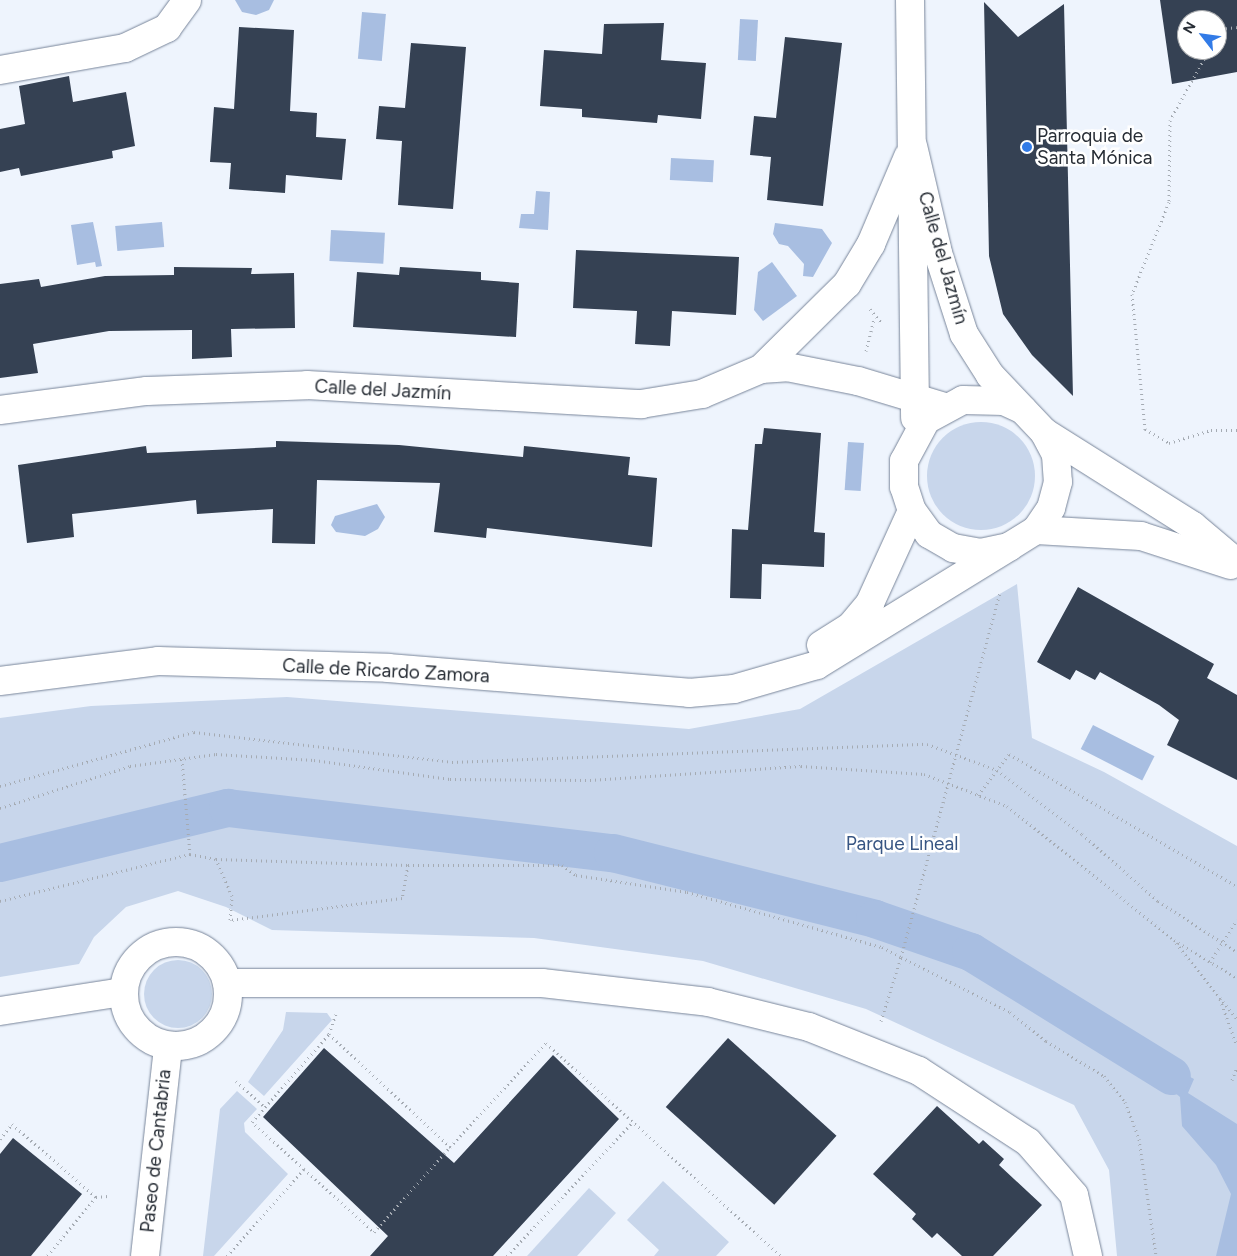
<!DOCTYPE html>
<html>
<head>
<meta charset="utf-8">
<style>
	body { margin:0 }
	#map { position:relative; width:1237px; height:1256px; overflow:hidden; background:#eef4fd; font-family:Figtree,sans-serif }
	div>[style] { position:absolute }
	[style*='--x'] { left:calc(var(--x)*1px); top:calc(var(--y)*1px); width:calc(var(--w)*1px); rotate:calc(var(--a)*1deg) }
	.green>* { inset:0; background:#c8d6eb }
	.round { border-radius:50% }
	.water>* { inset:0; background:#a8bee1; transform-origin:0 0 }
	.canal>* { height:38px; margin:-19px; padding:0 19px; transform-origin:19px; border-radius:19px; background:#a8bee1 }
	.building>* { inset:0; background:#354153; transform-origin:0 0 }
	.path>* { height:3px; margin-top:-1.5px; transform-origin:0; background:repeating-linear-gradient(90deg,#a5abb3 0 1px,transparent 0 5px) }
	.roads { filter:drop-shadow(0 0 1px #78859a) drop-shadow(0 0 1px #78859a) }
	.minor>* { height:28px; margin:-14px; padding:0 14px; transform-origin:14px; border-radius:14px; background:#fff }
	.minor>.ring { margin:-14px; padding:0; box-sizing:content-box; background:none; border:28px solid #fff; border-radius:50% }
	.dots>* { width:14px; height:14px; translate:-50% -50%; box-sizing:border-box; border:2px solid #fff; border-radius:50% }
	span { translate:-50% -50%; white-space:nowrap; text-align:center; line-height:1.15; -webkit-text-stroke:5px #fff; paint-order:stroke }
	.poi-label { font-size:19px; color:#272d35 }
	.left { translate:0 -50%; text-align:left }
	.street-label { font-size:19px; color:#272d35 }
	.park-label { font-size:19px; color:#375583 }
	.north { position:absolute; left:1177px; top:10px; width:50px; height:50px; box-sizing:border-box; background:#fff; border:1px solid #a9abae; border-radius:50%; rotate:300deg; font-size:14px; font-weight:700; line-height:20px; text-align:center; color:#272d35 }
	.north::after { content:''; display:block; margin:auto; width:18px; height:22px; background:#327be7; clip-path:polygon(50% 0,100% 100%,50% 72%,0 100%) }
</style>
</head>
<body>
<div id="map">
	<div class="green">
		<i class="round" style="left:927px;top:422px;width:108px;height:108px"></i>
		<i style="clip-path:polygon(1017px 584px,1032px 738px,1104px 772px,1237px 846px,1237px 1256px,1117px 1256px,1109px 1170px,1074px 1105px,866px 1009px,703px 961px,534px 938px,272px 930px,226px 907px,178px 891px,126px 907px,94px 937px,79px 964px,0 977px,0 718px,91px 706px,287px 697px,689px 729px,800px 709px)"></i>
		<i class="round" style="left:144px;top:960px;width:68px;height:68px"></i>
		<i style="clip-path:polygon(286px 1012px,327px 1013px,332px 1020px,264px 1096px,248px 1082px,283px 1030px)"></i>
		<i style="clip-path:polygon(237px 1091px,257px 1109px,244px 1123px,245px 1132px,288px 1174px,214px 1256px,203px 1256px,220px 1109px)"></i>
		<i style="clip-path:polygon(663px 1181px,729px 1242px,716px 1256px,654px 1256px,659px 1250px,627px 1220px)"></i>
		<i style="clip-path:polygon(589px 1188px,616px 1213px,577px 1256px,527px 1256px)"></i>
	</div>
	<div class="water">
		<i style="clip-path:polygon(235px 0,274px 0,269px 10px,256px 15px,242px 12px)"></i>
		<i style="left:362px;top:12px;width:24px;height:47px;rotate:5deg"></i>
		<i style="left:740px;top:19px;width:18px;height:41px;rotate:3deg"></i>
		<i style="left:671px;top:158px;width:43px;height:22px;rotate:3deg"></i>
		<i style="clip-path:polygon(536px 191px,550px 192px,548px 230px,519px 228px,521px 214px,534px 214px)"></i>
		<i style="clip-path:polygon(93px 222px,102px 266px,96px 267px,95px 262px,77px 265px,71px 225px)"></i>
		<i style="left:162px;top:222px;width:25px;height:47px;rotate:85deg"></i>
		<i style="clip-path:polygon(775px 223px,822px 229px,832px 243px,813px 277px,803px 276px,804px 264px,788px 246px,779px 244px,773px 234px)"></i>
		<i style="left:331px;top:230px;width:54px;height:31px;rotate:3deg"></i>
		<i style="clip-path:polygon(772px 262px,797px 296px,763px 321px,754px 310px,758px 272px)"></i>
		<i style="left:848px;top:442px;width:16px;height:48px;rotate:4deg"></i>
		<i style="clip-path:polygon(377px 504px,385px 517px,378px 529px,365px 536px,336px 532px,331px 525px,335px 516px)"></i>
		<i style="left:1093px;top:725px;width:69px;height:27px;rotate:27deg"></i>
		<i style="clip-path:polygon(1175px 1069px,1194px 1079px,1188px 1093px,1237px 1124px,1237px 1256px,1216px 1256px,1231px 1194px,1216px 1165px,1182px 1126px,1180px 1097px,1167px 1086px)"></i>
	</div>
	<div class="canal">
		<i style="--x:0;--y:863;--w:235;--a:-13.6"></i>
		<i style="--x:228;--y:808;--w:388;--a:6.7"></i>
		<i style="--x:613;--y:853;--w:270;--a:14.1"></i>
		<i style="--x:875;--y:919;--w:102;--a:19"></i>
		<i style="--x:971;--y:952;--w:236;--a:31.7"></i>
	</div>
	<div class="building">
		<i style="clip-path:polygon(evenodd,1160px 0,1237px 0,1237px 72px,1172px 84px,1160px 0,1187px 20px,1217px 20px,1217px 50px,1187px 50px,1187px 20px)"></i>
		<i style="clip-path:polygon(984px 2px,1018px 37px,1064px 4px,1073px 396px,1032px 355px,1003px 314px,989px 256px)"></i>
		<i style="clip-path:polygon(664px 23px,661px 60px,706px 63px,701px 119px,658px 115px,657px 123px,582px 117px,582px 109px,540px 106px,544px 50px,602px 54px,604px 24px)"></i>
		<i style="clip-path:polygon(239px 27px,294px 30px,290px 111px,317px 113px,316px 137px,346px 139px,342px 180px,286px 175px,285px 193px,229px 189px,231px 163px,210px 162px,214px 107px,234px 109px)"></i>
		<i style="clip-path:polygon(785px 37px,842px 43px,823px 206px,767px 200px,771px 157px,750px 155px,754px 116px,776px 118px)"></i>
		<i style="clip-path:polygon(411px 43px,466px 47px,453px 209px,398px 205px,402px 141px,376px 139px,379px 106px,405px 108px)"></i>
		<i style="clip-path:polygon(69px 76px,73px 102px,126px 92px,135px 146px,112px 151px,113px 158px,21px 176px,19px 168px,0 172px,0 129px,25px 124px,19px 86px)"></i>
		<i style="clip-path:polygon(576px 250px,739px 257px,736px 315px,672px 311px,670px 346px,635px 344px,637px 311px,573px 308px)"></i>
		<i style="clip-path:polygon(174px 267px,252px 268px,251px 274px,294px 273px,295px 328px,231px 329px,232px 357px,192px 359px,192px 330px,109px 331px,33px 344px,38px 373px,0 378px,0 284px,39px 279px,41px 287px,105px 276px,174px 275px)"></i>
		<i style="clip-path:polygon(400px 267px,481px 272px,481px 280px,519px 283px,516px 337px,353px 327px,357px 272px,399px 275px)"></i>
		<i style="clip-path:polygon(764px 428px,821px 433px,814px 532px,825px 533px,824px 567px,762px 564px,761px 599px,730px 598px,732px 529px,748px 530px,755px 444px,762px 444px)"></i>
		<i style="clip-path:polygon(276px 441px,399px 445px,523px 457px,524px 446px,630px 457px,628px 475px,657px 478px,652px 547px,487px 528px,486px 538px,434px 532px,440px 483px,317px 480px,315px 544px,272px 543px,273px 509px,197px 514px,196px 500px,72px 514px,74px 537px,27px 543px,18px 465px,146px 446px,147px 453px,276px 447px)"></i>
		<i style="clip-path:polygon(1078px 587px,1214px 664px,1207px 678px,1237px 695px,1237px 780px,1167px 745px,1179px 720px,1159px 705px,1100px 672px,1095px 680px,1076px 670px,1070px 680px,1037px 662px)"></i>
		<i style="left:728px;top:1038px;width:146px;height:93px;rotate:42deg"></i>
		<i style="clip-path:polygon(324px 1048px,454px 1163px,553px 1055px,619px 1119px,493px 1256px,370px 1256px,388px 1236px,263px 1117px)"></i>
		<i style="clip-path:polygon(937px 1106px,979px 1144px,983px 1140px,1004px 1159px,999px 1165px,1042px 1205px,993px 1256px,962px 1256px,937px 1233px,932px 1238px,912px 1219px,916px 1214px,873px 1174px)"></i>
		<i style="clip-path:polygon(13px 1138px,82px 1194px,31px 1256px,0 1256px,0 1154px)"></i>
	</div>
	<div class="path">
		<i style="--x:1217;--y:37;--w:9;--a:-63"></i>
		<i style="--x:1221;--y:29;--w:16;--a:-7"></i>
		<i style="--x:1209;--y:50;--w:80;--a:119.1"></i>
		<i style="--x:1170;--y:120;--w:82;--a:90.7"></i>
		<i style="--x:1169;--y:202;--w:99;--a:111.9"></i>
		<i style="--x:1132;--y:294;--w:136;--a:84.5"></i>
		<i style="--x:1145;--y:429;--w:28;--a:30"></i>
		<i style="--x:1169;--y:443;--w:44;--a:-17.2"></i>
		<i style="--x:1211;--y:430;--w:26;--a:0"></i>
		<i style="--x:870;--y:309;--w:17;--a:50"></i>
		<i style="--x:866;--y:351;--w:32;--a:-76"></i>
		<i style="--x:182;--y:759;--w:95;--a:85.2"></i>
		<i style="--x:0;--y:786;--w:201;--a:-15.6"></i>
		<i style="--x:194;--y:732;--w:260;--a:6.6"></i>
		<i style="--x:452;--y:762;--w:475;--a:-2.2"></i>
		<i style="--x:927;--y:744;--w:75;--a:20.4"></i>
		<i style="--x:997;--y:770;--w:106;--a:37"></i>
		<i style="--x:1082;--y:834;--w:101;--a:41.4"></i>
		<i style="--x:1158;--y:901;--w:94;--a:32.8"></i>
		<i style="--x:978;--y:795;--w:51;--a:-52.9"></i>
		<i style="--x:1009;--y:754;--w:263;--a:30.1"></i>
		<i style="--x:0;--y:808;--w:137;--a:-17.9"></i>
		<i style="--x:130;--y:766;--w:87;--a:-7.9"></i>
		<i style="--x:216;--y:754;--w:98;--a:3.5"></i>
		<i style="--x:314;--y:760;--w:137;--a:8"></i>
		<i style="--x:450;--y:779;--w:140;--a:0.4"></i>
		<i style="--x:590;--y:780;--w:211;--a:-3.8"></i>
		<i style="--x:801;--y:766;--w:123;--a:3.7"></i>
		<i style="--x:924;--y:774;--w:89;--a:21.1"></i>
		<i style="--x:1007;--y:806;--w:214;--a:38.7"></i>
		<i style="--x:1174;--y:940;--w:74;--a:31.1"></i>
		<i style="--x:408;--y:865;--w:154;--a:0"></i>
		<i style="--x:562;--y:865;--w:17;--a:36"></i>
		<i style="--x:576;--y:875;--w:112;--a:8.7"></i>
		<i style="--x:687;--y:892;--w:203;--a:15.8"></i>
		<i style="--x:882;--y:947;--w:21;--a:28"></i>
		<i style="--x:901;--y:957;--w:378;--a:-74.8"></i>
		<i style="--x:0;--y:901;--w:196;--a:-13.9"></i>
		<i style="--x:190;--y:854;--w:26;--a:11"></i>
		<i style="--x:216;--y:859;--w:192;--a:1.8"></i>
		<i style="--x:408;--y:865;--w:34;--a:100"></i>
		<i style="--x:402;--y:898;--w:173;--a:172.7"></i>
		<i style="--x:230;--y:920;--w:24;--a:-85"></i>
		<i style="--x:232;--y:896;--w:40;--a:-113.4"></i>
		<i style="--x:1176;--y:943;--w:97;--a:51.2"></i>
		<i style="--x:1210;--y:962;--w:50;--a:-57.3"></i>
		<i style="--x:1220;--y:999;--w:50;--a:70.1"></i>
		<i style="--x:881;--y:1021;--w:67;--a:-72.6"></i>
		<i style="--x:901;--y:957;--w:122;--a:26.8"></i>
		<i style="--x:1010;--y:1012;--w:46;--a:38.9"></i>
		<i style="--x:1046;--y:1041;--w:68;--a:31.1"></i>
		<i style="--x:1104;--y:1076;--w:33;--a:51"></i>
		<i style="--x:1125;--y:1102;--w:40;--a:69"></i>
		<i style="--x:1139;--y:1139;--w:118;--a:81.7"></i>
		<i style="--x:329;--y:1034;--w:21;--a:-71"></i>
		<i style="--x:1232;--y:1080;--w:14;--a:-69"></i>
		<i style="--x:236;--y:1081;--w:39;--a:42"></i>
		<i style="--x:0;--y:1139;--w:19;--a:-51"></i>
		<i style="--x:12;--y:1124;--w:111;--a:41"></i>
		<i style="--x:96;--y:1197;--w:77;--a:129.7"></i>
		<i style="--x:304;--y:1169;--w:94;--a:42"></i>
		<i style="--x:374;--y:1232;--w:114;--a:-48.2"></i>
		<i style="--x:96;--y:1197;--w:12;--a:-5"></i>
		<i style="--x:227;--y:1256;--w:116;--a:-48.5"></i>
		<i style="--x:304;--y:1169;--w:70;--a:-137.9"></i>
		<i style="--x:252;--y:1122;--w:117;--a:-48.8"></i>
		<i style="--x:329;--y:1034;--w:166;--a:43"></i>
		<i style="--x:450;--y:1147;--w:142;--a:-47.3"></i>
		<i style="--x:546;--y:1043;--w:317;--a:42.2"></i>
		<i style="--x:507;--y:1256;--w:184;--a:-46.8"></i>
	</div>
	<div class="roads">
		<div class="minor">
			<i style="--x:910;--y:0;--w:418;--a:89.3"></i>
			<i style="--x:0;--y:70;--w:127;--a:-10"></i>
			<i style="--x:125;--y:48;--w:47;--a:-25.5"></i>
			<i style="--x:167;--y:28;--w:34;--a:-54"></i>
			<i style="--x:913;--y:146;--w:110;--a:76.8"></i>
			<i style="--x:938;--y:253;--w:85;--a:72.2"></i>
			<i style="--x:964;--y:334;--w:49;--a:57.6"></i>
			<i style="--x:990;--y:375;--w:79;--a:46.5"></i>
			<i style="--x:1044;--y:432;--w:26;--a:62"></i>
			<i style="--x:1056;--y:455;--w:27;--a:86"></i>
			<i style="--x:1058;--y:482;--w:27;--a:105"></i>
			<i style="--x:1051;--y:508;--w:27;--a:124"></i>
			<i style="--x:1036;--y:530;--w:32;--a:148"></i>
			<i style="--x:1009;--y:547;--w:29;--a:168"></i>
			<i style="--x:981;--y:553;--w:28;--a:-170"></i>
			<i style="--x:953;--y:548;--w:28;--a:-150"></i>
			<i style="--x:929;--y:534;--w:29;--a:-126"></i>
			<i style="--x:912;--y:511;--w:25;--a:-108"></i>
			<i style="--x:904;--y:487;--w:26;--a:-90"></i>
			<i style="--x:904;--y:461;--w:47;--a:-61.8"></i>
			<i style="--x:926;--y:420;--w:42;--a:-28.4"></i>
			<i style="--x:963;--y:400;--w:41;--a:1.4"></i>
			<i style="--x:1004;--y:401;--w:21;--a:25"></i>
			<i style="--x:761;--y:369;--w:121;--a:-44.7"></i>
			<i style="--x:847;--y:284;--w:47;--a:-59"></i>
			<i style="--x:871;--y:244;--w:95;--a:-67"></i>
			<i style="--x:0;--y:410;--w:148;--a:-7.4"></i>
			<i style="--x:147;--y:391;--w:160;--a:-2.1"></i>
			<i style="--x:307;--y:385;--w:335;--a:3.3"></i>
			<i style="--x:641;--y:404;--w:62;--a:-9.3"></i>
			<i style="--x:702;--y:394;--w:64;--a:-23"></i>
			<i style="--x:761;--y:369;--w:26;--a:-4"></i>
			<i style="--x:787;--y:367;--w:72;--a:11.2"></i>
			<i style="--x:858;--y:381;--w:90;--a:16.8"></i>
			<i style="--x:1044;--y:432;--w:176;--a:32.2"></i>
			<i style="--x:1193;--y:526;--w:57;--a:40.1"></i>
			<i style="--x:1036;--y:530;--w:105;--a:3.3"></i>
			<i style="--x:1141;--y:536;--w:94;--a:18"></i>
			<i style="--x:821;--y:645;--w:36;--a:-32"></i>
			<i style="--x:851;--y:626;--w:30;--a:-50"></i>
			<i style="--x:870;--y:603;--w:101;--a:-65.5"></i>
			<i style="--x:0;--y:681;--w:159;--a:-7.2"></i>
			<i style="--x:158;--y:661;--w:230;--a:1.7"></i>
			<i style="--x:388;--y:668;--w:302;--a:4.7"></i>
			<i style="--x:689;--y:693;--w:45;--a:-5.1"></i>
			<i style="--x:734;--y:689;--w:86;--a:-16.1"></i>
			<i style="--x:817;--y:665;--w:225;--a:-31.6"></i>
			<i class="ring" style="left:124px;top:942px;width:76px;height:76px"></i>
			<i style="--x:227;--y:983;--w:315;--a:0"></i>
			<i style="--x:542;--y:983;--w:167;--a:6.5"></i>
			<i style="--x:708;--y:1002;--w:104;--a:13.9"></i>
			<i style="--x:809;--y:1027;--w:118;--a:21.8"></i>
			<i style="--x:919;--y:1071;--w:130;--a:33.1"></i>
			<i style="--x:1028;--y:1142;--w:70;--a:49"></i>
			<i style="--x:1074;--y:1195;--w:63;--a:77.1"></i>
			<i style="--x:0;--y:1011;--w:124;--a:-8.8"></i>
			<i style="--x:145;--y:1256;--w:210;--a:-83.7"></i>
		</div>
	</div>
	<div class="dots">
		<i style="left:1027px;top:147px;background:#327be7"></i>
	</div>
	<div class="poi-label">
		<span class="left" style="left:1037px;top:147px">Parroquia de<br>Santa Mónica</span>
	</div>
	<div class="street-label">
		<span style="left:943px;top:258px;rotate:74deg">Calle del Jazmín</span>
		<span style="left:383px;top:390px;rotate:3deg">Calle del Jazmín</span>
		<span style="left:386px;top:671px;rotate:3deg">Calle de Ricardo Zamora</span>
		<span style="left:156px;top:1151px;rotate:-84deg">Paseo de Cantabria</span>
	</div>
	<div class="park-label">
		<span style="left:902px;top:844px">Parque Lineal</span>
	</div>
	<div class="north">N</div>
</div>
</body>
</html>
